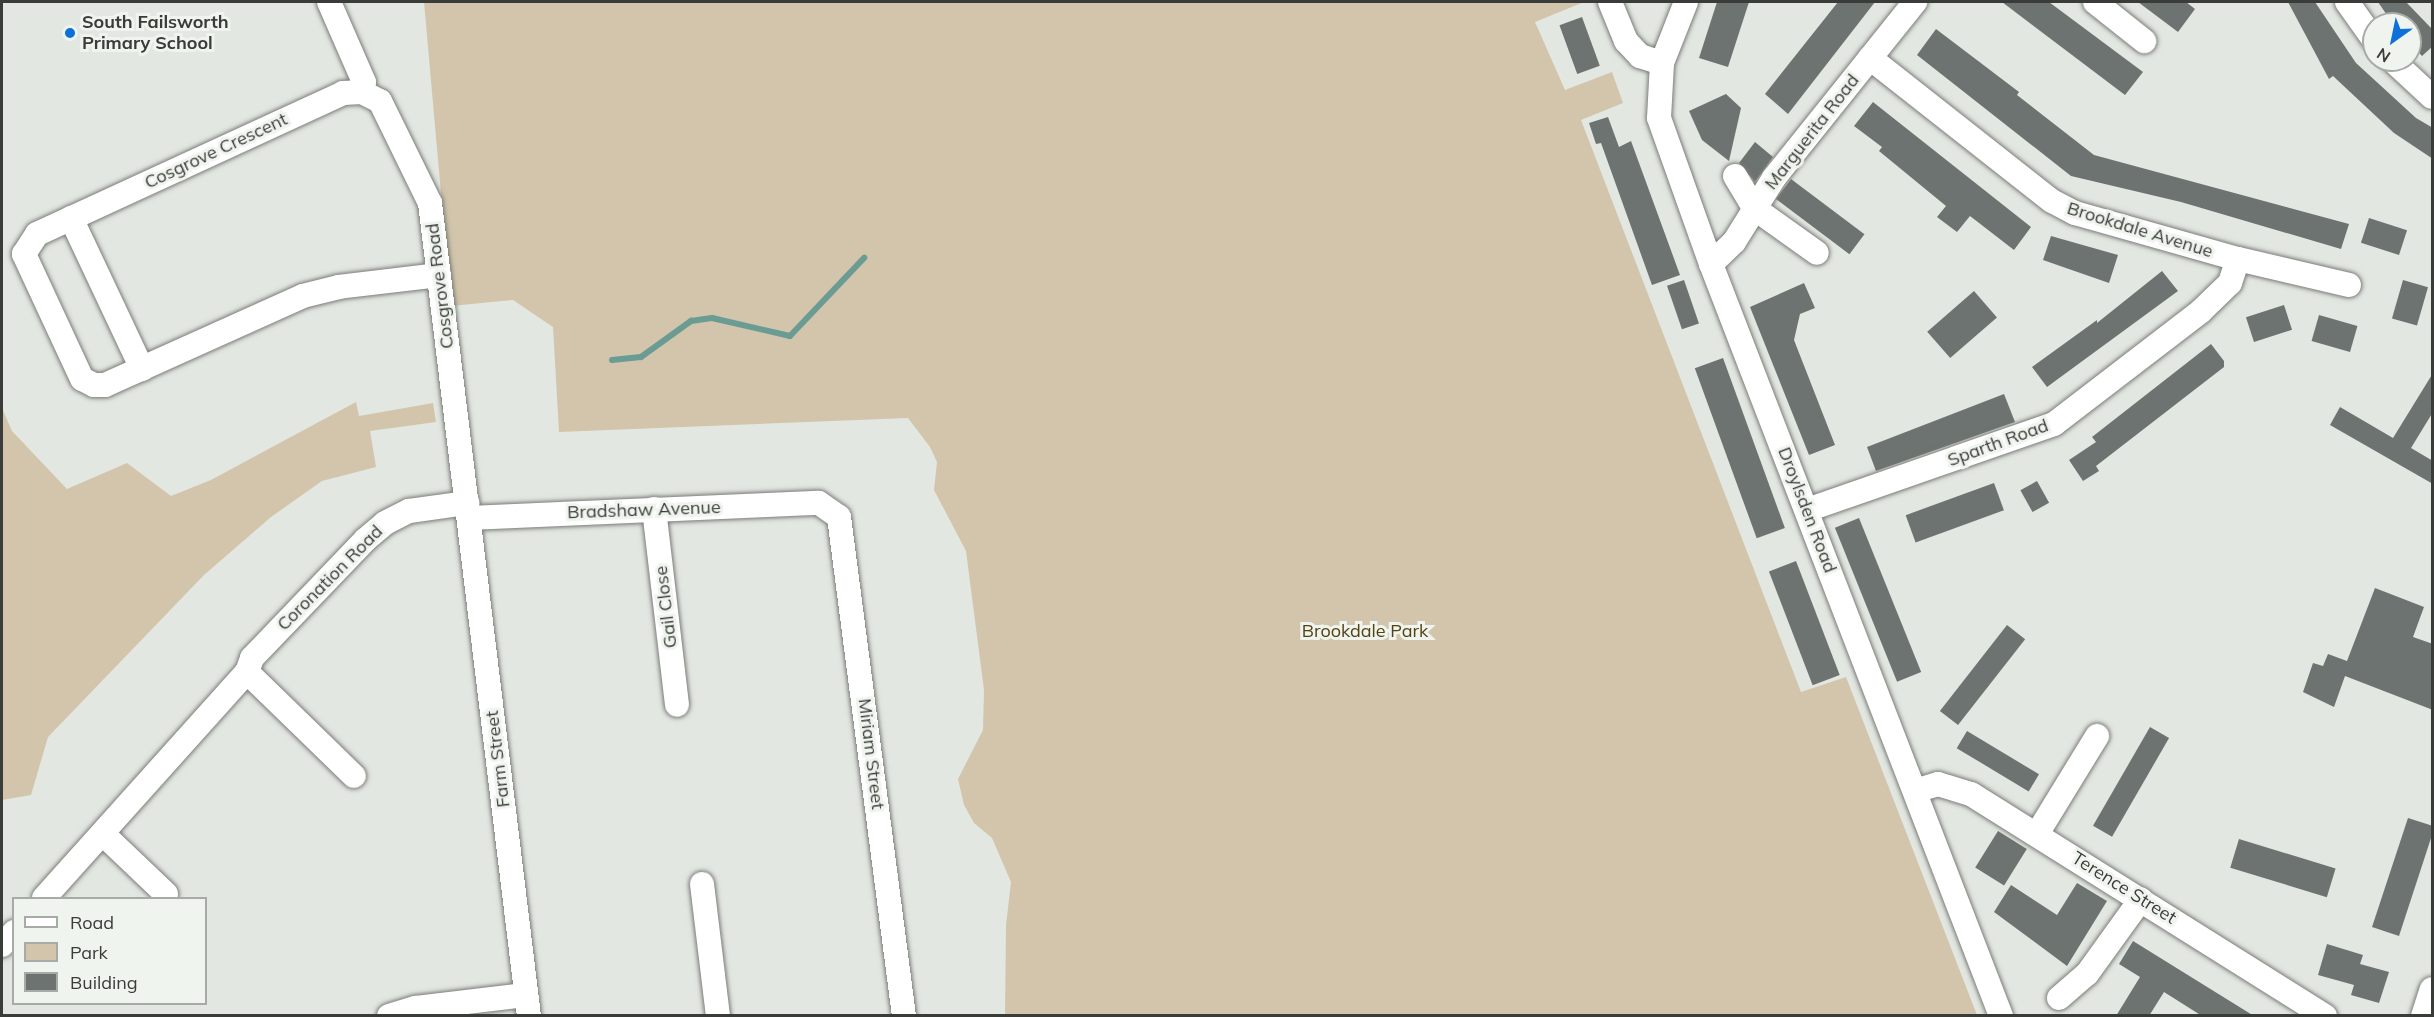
<!DOCTYPE html>
<html>
<head>
<meta charset="utf-8">
<style>
	body { margin:0 }
	#map { position:relative; width:2434px; height:1017px; overflow:hidden; background:#e3e7e1; font-family:Mulish,sans-serif }
	div>[style] { position:absolute }
	[style*='--x'] { left:calc(var(--x)*1px); top:calc(var(--y)*1px); width:calc(var(--w)*1px); rotate:calc(var(--a)*1deg) }
	.green>* { inset:0; background:#d2c5ab }
	.stream>* { height:6px; margin:-3px; padding:0 3px; transform-origin:3px; border-radius:3px; background:#6b9c93 }
	.building>* { inset:0; background:#6d7370; transform-origin:0 0 }
	.roads { filter:drop-shadow(0 0 2px #7a7d78) drop-shadow(0 0 2px #7a7d78) }
	.minor>* { height:24px; margin:-12px; padding:0 12px; transform-origin:12px; border-radius:12px; background:#fff }
	.dots>* { width:16px; height:16px; translate:-50% -50%; box-sizing:border-box; border:3px solid #f0f4ee; border-radius:50% }
	span { translate:-50% -50%; white-space:nowrap; text-align:center; line-height:1.15; -webkit-text-stroke:6px #f0f4ee; paint-order:stroke }
	.poi-label { font-size:18px; color:#3a3c39; font-weight:700 }
	.left { translate:0 -50%; text-align:left }
	.street-label { font-size:18px; color:#3a3c39 }
	.park-label { font-size:18px; color:#554214 }
	.frame { position:absolute; inset:0; border:3px solid #3a3c39; pointer-events:none }
	.legend { position:absolute; left:12px; top:897px; width:195px; height:108px; box-sizing:border-box; background:#f0f4ee; border:2px solid #a7aaa6; margin:0; padding:8px 10px; list-style:none; font-size:18px; color:#3a3c39 }
	.legend li { display:flex; align-items:center; gap:12px; height:30px }
	.legend b { width:30px; border:2px solid #a7aaa6 }
	.north { position:absolute; left:2362px; top:12px; width:60px; height:60px; box-sizing:border-box; background:#f0f4ee; border:2px solid #a7aaa6; border-radius:50%; rotate:213deg; font-size:16px; font-weight:700; line-height:24px; text-align:center; color:#3a3c39 }
	.north::after { content:''; display:block; margin:auto; width:21px; height:27px; background:#0e70d9; clip-path:polygon(50% 0,100% 100%,50% 72%,0 100%) }
</style>
</head>
<body>
<div id="map">
	<div class="green">
		<i style="clip-path:polygon(424px 2px,1584px 2px,1535px 22px,1565px 90px,1612px 72px,1623px 103px,1581px 120px,1801px 692px,1846px 677px,1977px 1015px,1005px 1015px,1006px 925px,1011px 882px,992px 838px,974px 823px,964px 805px,958px 779px,983px 730px,984px 690px,966px 551px,934px 490px,937px 462px,930px 447px,908px 418px,559px 432px,553px 327px,513px 300px,451px 306px)"></i>
		<i style="clip-path:polygon(356px 402px,359px 416px,433px 403px,436px 422px,370px 431px,376px 467px,322px 481px,271px 517px,204px 575px,48px 737px,31px 795px,2px 800px,2px 408px,12px 431px,67px 489px,127px 463px,171px 496px,211px 480px)"></i>
	</div>
	<div class="stream">
		<i style="--x:612;--y:360;--w:29;--a:-6"></i>
		<i style="--x:641;--y:357;--w:62;--a:-35.8"></i>
		<i style="--x:691;--y:321;--w:21;--a:-8"></i>
		<i style="--x:712;--y:318;--w:80;--a:13"></i>
		<i style="--x:790;--y:336;--w:108;--a:-46.5"></i>
	</div>
	<div class="building">
		<i style="clip-path:polygon(1717px 2px,1749px 2px,1728px 67px,1699px 58px)"></i>
		<i style="clip-path:polygon(1838px 2px,1875px 2px,1788px 114px,1765px 94px)"></i>
		<i style="clip-path:polygon(2002px 2px,2049px 2px,2143px 72px,2125px 95px)"></i>
		<i style="clip-path:polygon(2138px 2px,2186px 2px,2195px 9px,2178px 32px)"></i>
		<i style="clip-path:polygon(2288px 2px,2315px 2px,2356px 63px,2416px 118px,2433px 128px,2433px 159px,2394px 133px,2333px 76px,2329px 79px)"></i>
		<i style="clip-path:polygon(2378px 2px,2406px 2px,2433px 30px,2433px 46px,2422px 56px,2410px 43px,2410px 24px,2393px 24px)"></i>
		<i style="left:1582px;top:17px;width:52px;height:24px;rotate:70deg"></i>
		<i style="clip-path:polygon(1936px 29px,2019px 92px,2017px 95px,2094px 155px,2349px 224px,2341px 249px,2181px 202px,2071px 176px,1917px 55px)"></i>
		<i style="clip-path:polygon(1726px 94px,1741px 108px,1729px 161px,1702px 140px,1689px 111px)"></i>
		<i style="clip-path:polygon(1873px 102px,2031px 227px,2014px 250px,1970px 216px,1957px 232px,1937px 217px,1946px 206px,1879px 151px,1882px 147px,1854px 126px)"></i>
		<i style="clip-path:polygon(1608px 117px,1619px 147px,1631px 141px,1680px 275px,1652px 285px,1601px 143px,1596px 144px,1589px 123px)"></i>
		<i style="clip-path:polygon(1755px 142px,1773px 157px,1755px 182px,1739px 163px)"></i>
		<i style="left:1791px;top:179px;width:92px;height:25px;rotate:37deg"></i>
		<i style="left:2369px;top:218px;width:40px;height:26px;rotate:18deg"></i>
		<i style="clip-path:polygon(2051px 236px,2118px 255px,2109px 283px,2043px 260px)"></i>
		<i style="clip-path:polygon(2162px 271px,2178px 291px,2047px 387px,2032px 367px,2097px 320px,2097px 323px)"></i>
		<i style="left:1684px;top:280px;width:46px;height:18px;rotate:71deg"></i>
		<i style="left:2403px;top:280px;width:26px;height:40px;rotate:16deg"></i>
		<i style="clip-path:polygon(1804px 283px,1815px 308px,1800px 314px,1794px 340px,1835px 445px,1809px 455px,1750px 307px)"></i>
		<i style="left:1974px;top:291px;width:35px;height:62px;rotate:49deg"></i>
		<i style="left:2284px;top:305px;width:26px;height:40px;rotate:72deg"></i>
		<i style="left:2319px;top:315px;width:40px;height:27px;rotate:16deg"></i>
		<i style="clip-path:polygon(2211px 344px,2224px 361px,2224px 367px,2096px 466px,2099px 471px,2083px 481px,2069px 460px,2096px 442px,2092px 437px)"></i>
		<i style="left:1723px;top:358px;width:181px;height:30px;rotate:70deg"></i>
		<i style="clip-path:polygon(2433px 373px,2433px 412px,2411px 448px,2433px 461px,2433px 484px,2330px 425px,2340px 407px,2393px 438px)"></i>
		<i style="clip-path:polygon(2004px 394px,2015px 422px,1876px 471px,1867px 447px)"></i>
		<i style="left:2037px;top:481px;width:25px;height:19px;rotate:61deg"></i>
		<i style="left:1994px;top:483px;width:29px;height:94px;rotate:70deg"></i>
		<i style="left:1859px;top:518px;width:166px;height:26px;rotate:68deg"></i>
		<i style="left:1796px;top:561px;width:122px;height:29px;rotate:69deg"></i>
		<i style="clip-path:polygon(2375px 588px,2424px 607px,2413px 637px,2433px 644px,2433px 710px,2345px 676px,2334px 707px,2303px 692px,2313px 663px,2323px 666px,2328px 654px,2347px 661px)"></i>
		<i style="left:2007px;top:625px;width:23px;height:109px;rotate:38deg"></i>
		<i style="left:2150px;top:727px;width:22px;height:114px;rotate:30deg"></i>
		<i style="left:1967px;top:731px;width:84px;height:20px;rotate:31deg"></i>
		<i style="clip-path:polygon(2408px 818px,2433px 826px,2433px 832px,2399px 936px,2372px 927px)"></i>
		<i style="left:1998px;top:831px;width:34px;height:43px;rotate:32deg"></i>
		<i style="left:2239px;top:839px;width:101px;height:30px;rotate:17deg"></i>
		<i style="clip-path:polygon(2077px 883px,2107px 901px,2067px 966px,1994px 912px,2011px 885px,2057px 915px)"></i>
		<i style="clip-path:polygon(2133px 941px,2254px 1016px,2202px 1016px,2164px 992px,2149px 1016px,2116px 1016px,2140px 977px,2119px 964px)"></i>
		<i style="clip-path:polygon(2327px 944px,2363px 955px,2360px 964px,2389px 972px,2379px 1003px,2351px 995px,2354px 985px,2318px 975px)"></i>
	</div>
	<div class="roads">
		<div class="minor">
			<i style="--x:329;--y:2;--w:87;--a:66.4"></i>
			<i style="--x:364;--y:82;--w:10;--a:101"></i>
			<i style="--x:1610;--y:2;--w:42;--a:67.7"></i>
			<i style="--x:1626;--y:41;--w:21;--a:47"></i>
			<i style="--x:1640;--y:56;--w:23;--a:18"></i>
			<i style="--x:1686;--y:2;--w:66;--a:111.5"></i>
			<i style="--x:1662;--y:63;--w:55;--a:93.1"></i>
			<i style="--x:1659;--y:118;--w:155;--a:70.4"></i>
			<i style="--x:1711;--y:264;--w:806;--a:68.91"></i>
			<i style="--x:2095;--y:2;--w:63;--a:38.5"></i>
			<i style="--x:2347;--y:2;--w:47;--a:54.6"></i>
			<i style="--x:1870;--y:58;--w:231;--a:38.2"></i>
			<i style="--x:2052;--y:201;--w:26;--a:28"></i>
			<i style="--x:2075;--y:213;--w:169;--a:15.8"></i>
			<i style="--x:2238;--y:259;--w:114;--a:13.2"></i>
			<i style="--x:2392;--y:60;--w:54;--a:42.8"></i>
			<i style="--x:1735;--y:176;--w:37;--a:59"></i>
			<i style="--x:1754;--y:208;--w:77;--a:35.5"></i>
			<i style="--x:71;--y:218;--w:167;--a:64.8"></i>
			<i style="--x:1711;--y:264;--w:32;--a:-44"></i>
			<i style="--x:1734;--y:242;--w:75;--a:-58"></i>
			<i style="--x:1774;--y:178;--w:226;--a:-51.3"></i>
			<i style="--x:439;--y:275;--w:101;--a:173.2"></i>
			<i style="--x:339;--y:287;--w:37;--a:166"></i>
			<i style="--x:303;--y:296;--w:217;--a:155.8"></i>
			<i style="--x:105;--y:385;--w:11;--a:180"></i>
			<i style="--x:94;--y:385;--w:13;--a:-153"></i>
			<i style="--x:82;--y:379;--w:138;--a:-114.9"></i>
			<i style="--x:24;--y:254;--w:24;--a:-57"></i>
			<i style="--x:37;--y:234;--w:337;--a:-24.7"></i>
			<i style="--x:343;--y:93;--w:19;--a:-3"></i>
			<i style="--x:362;--y:92;--w:20;--a:27"></i>
			<i style="--x:380;--y:101;--w:114;--a:63.9"></i>
			<i style="--x:430;--y:203;--w:819;--a:83.06"></i>
			<i style="--x:654;--y:509;--w:197;--a:83.3"></i>
			<i style="--x:1807;--y:510;--w:262;--a:-19.2"></i>
			<i style="--x:2054;--y:424;--w:185;--a:-37.5"></i>
			<i style="--x:2201;--y:311;--w:40;--a:-44"></i>
			<i style="--x:2230;--y:283;--w:25;--a:-72"></i>
			<i style="--x:469;--y:518;--w:350;--a:-2.5"></i>
			<i style="--x:819;--y:503;--w:24;--a:35"></i>
			<i style="--x:839;--y:517;--w:503;--a:82.58"></i>
			<i style="--x:247;--y:672;--w:149;--a:44.2"></i>
			<i style="--x:1915;--y:791;--w:24;--a:-17"></i>
			<i style="--x:1938;--y:784;--w:34;--a:17"></i>
			<i style="--x:1971;--y:794;--w:418;--a:32.1"></i>
			<i style="--x:103;--y:834;--w:87;--a:43.6"></i>
			<i style="--x:2037;--y:834;--w:115;--a:-58.5"></i>
			<i style="--x:702;--y:884;--w:133;--a:83.1"></i>
			<i style="--x:44;--y:898;--w:304;--a:-48.1"></i>
			<i style="--x:247;--y:672;--w:15;--a:-70"></i>
			<i style="--x:252;--y:658;--w:163;--a:-46.2"></i>
			<i style="--x:365;--y:540;--w:26;--a:-40"></i>
			<i style="--x:385;--y:523;--w:27;--a:-27"></i>
			<i style="--x:409;--y:511;--w:59;--a:-7.9"></i>
			<i style="--x:2;--y:945;--w:18;--a:-47"></i>
			<i style="--x:2059;--y:998;--w:37;--a:-41"></i>
			<i style="--x:2087;--y:974;--w:92;--a:-54.2"></i>
			<i style="--x:389;--y:1016;--w:28;--a:-17"></i>
			<i style="--x:416;--y:1008;--w:110;--a:-6.8"></i>
			<i style="--x:2423;--y:1016;--w:28;--a:-72"></i>
		</div>
	</div>
	<div class="dots">
		<i style="left:70px;top:33px;background:#0e70d9"></i>
	</div>
	<div class="poi-label">
		<span class="left" style="left:82px;top:33px">South Failsworth<br>Primary School</span>
	</div>
	<div class="street-label">
		<span style="left:1812px;top:132px;rotate:-52deg">Marguerita Road</span>
		<span style="left:216px;top:151px;rotate:-25deg">Cosgrove Crescent</span>
		<span style="left:2140px;top:230px;rotate:17deg">Brookdale Avenue</span>
		<span style="left:440px;top:286px;rotate:-97deg">Cosgrove Road</span>
		<span style="left:1998px;top:443px;rotate:-20deg">Sparth Road</span>
		<span style="left:644px;top:510px;rotate:-2deg">Bradshaw Avenue</span>
		<span style="left:1807px;top:510px;rotate:69deg">Droylsden Road</span>
		<span style="left:330px;top:578px;rotate:-45deg">Coronation Road</span>
		<span style="left:666px;top:607px;rotate:-97deg">Gail Close</span>
		<span style="left:871px;top:754px;rotate:83deg">Miriam Street</span>
		<span style="left:498px;top:759px;rotate:-97deg">Farm Street</span>
		<span style="left:2124px;top:888px;rotate:32deg">Terence Street</span>
	</div>
	<div class="park-label">
		<span style="left:1365px;top:631px">Brookdale Park</span>
	</div>
	<div class="frame"></div>
	<ul class="legend">
	<li><b style="height:8px;background:#fff"></b>Road</li>
	<li><b style="height:16px;background:#d2c5ab"></b>Park</li>
	<li><b style="height:16px;background:#6d7370"></b>Building</li>
	</ul>
	<div class="north">N</div>
</div>
</body>
</html>
